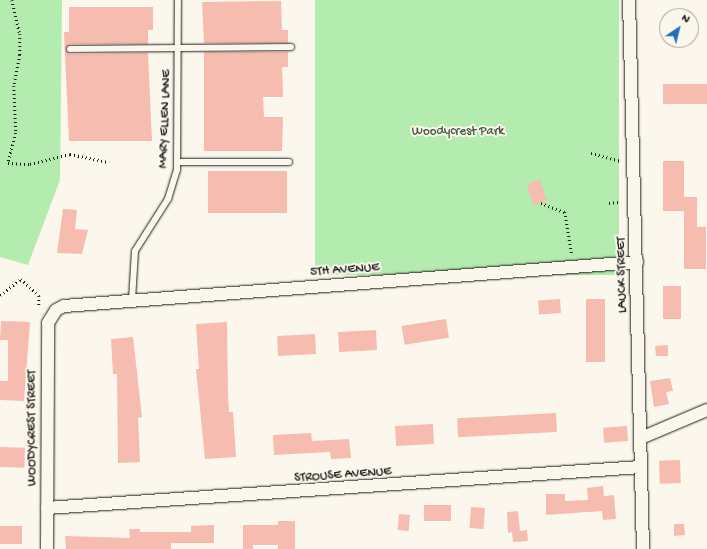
<!DOCTYPE html>
<html>
<head>
<meta charset="utf-8">
<style>
	body { margin:0 }
	#map { position:relative; width:707px; height:549px; overflow:hidden; background:#fbf7ec; font-family:"Gochi Hand",sans-serif }
	div>[style] { position:absolute }
	[style*='--x'] { left:calc(var(--x)*1px); top:calc(var(--y)*1px); width:calc(var(--w)*1px); rotate:calc(var(--a)*1deg) }
	.green>* { inset:0; background:#b4ecaf; transform-origin:0 0 }
	.building>* { inset:0; background:#f7bcb0; transform-origin:0 0 }
	.path>* { height:2.5px; margin-top:-1.25px; transform-origin:0; background:repeating-linear-gradient(90deg,#1c1c1c 0 1px,transparent 0 4px) }
	.roads { filter:drop-shadow(0 0 1px #1c1c1c) drop-shadow(0 0 1px #1c1c1c) }
	.lane>* { height:6px; margin:-3px; padding:0 3px; transform-origin:3px; border-radius:3px; background:#fbf7ec }
	.street>* { height:12px; margin:-6px; padding:0 6px; transform-origin:6px; border-radius:6px; background:#fbf7ec }
	span { translate:-50% -50%; white-space:nowrap; text-align:center; line-height:1.15; -webkit-text-stroke:4px #fbf7ec; paint-order:stroke }
	.street-label { font-size:13px; color:#1c1c1c }
	.park-label { font-size:13px; color:#4a5a48 }
	.north { position:absolute; left:659px; top:8px; width:40px; height:40px; box-sizing:border-box; background:#fbf7ec; border:1px solid #a29f99; border-radius:50%; rotate:35deg; font-size:11px; font-weight:700; line-height:16px; text-align:center; color:#1c1c1c }
	.north::after { content:''; display:block; margin:auto; width:14px; height:18px; background:#1f6fb2; clip-path:polygon(50% 0,100% 100%,50% 72%,0 100%) }
</style>
</head>
<body>
<div id="map">
	<div class="green">
		<i style="clip-path:polygon(0 0,62px 0,60px 180px,28px 265px,0 257px)"></i>
		<i style="left:315px;top:0;width:304px;height:275px"></i>
	</div>
	<div class="building">
		<i style="clip-path:polygon(281px 1px,282px 30px,288px 30px,288px 43px,204px 43px,202px 2px)"></i>
		<i style="clip-path:polygon(69px 7px,153px 7px,153px 30px,148px 30px,148px 44px,70px 44px,66px 49px,70px 54px,148px 53px,152px 141px,69px 141px,64px 32px,69px 32px)"></i>
		<i style="clip-path:polygon(204px 52px,288px 52px,288px 67px,282px 67px,283px 97px,263px 97px,264px 117px,283px 117px,282px 151px,204px 151px)"></i>
		<i style="left:663px;top:84px;width:44px;height:20px"></i>
		<i style="clip-path:polygon(663px 161px,684px 161px,684px 197px,697px 197px,697px 227px,706px 227px,706px 269px,684px 269px,684px 211px,663px 211px)"></i>
		<i style="left:208px;top:171px;width:79px;height:42px"></i>
		<i style="left:540px;top:180px;width:22px;height:14px;rotate:72deg"></i>
		<i style="clip-path:polygon(63px 209px,77px 210px,75px 229px,88px 230px,82px 254px,57px 253px)"></i>
		<i style="left:663px;top:286px;width:18px;height:33px"></i>
		<i style="left:560px;top:299px;width:14px;height:22px;rotate:86deg"></i>
		<i style="left:586px;top:299px;width:19px;height:63px"></i>
		<i style="left:446px;top:319px;width:19px;height:45px;rotate:81deg"></i>
		<i style="clip-path:polygon(1px 321px,30px 322px,24px 401px,0 400px,0 381px,8px 381px,8px 340px,0 340px)"></i>
		<i style="clip-path:polygon(227px 322px,228px 395px,229px 412px,233px 412px,236px 457px,205px 459px,196px 369px,199px 369px,196px 324px)"></i>
		<i style="left:376px;top:330px;width:20px;height:38px;rotate:87deg"></i>
		<i style="left:315px;top:334px;width:20px;height:38px;rotate:87deg"></i>
		<i style="clip-path:polygon(133px 337px,142px 417px,138px 418px,140px 462px,118px 463px,117px 374px,113px 374px,111px 339px)"></i>
		<i style="clip-path:polygon(668px 345px,668px 356px,656px 356px,655px 346px)"></i>
		<i style="clip-path:polygon(670px 378px,673px 391px,666px 392px,669px 404px,654px 407px,650px 381px)"></i>
		<i style="left:556px;top:413px;width:19px;height:99px;rotate:87deg"></i>
		<i style="left:433px;top:424px;width:20px;height:38px;rotate:87deg"></i>
		<i style="left:627px;top:426px;width:15px;height:24px;rotate:86deg"></i>
		<i style="clip-path:polygon(311px 433px,312px 441px,349px 439px,351px 458px,331px 459px,330px 452px,274px 455px,273px 435px)"></i>
		<i style="left:0;top:447px;width:25px;height:20px;rotate:2deg"></i>
		<i style="left:680px;top:460px;width:23px;height:21px;rotate:88deg"></i>
		<i style="clip-path:polygon(603px 486px,604px 496px,614px 495px,616px 519px,603px 520px,602px 511px,546px 515px,546px 494px,565px 494px,565px 501px,588px 500px,587px 488px)"></i>
		<i style="left:424px;top:505px;width:27px;height:16px"></i>
		<i style="left:471px;top:507px;width:14px;height:21px;rotate:4deg"></i>
		<i style="clip-path:polygon(518px 511px,520px 531px,527px 530px,528px 541px,513px 542px,512px 532px,508px 533px,507px 512px)"></i>
		<i style="left:399px;top:514px;width:11px;height:16px;rotate:5deg"></i>
		<i style="clip-path:polygon(278px 521px,295px 521px,295px 549px,278px 549px,278px 545px,253px 545px,253px 549px,243px 549px,243px 525px,278px 525px)"></i>
		<i style="clip-path:polygon(674px 524px,684px 524px,685px 535px,674px 536px)"></i>
		<i style="clip-path:polygon(214px 525px,214px 543px,171px 543px,171px 549px,66px 549px,65px 536px,130px 538px,129px 529px,140px 529px,140px 532px,191px 532px,191px 526px)"></i>
		<i style="left:0;top:526px;width:22px;height:18px"></i>
	</div>
	<div class="path">
		<i style="--x:12;--y:0;--w:35;--a:77"></i>
		<i style="--x:20;--y:34;--w:21;--a:90"></i>
		<i style="--x:20;--y:55;--w:32;--a:101"></i>
		<i style="--x:14;--y:86;--w:47;--a:87.6"></i>
		<i style="--x:16;--y:133;--w:31;--a:105"></i>
		<i style="--x:8;--y:163;--w:22;--a:3"></i>
		<i style="--x:30;--y:164;--w:41;--a:-14"></i>
		<i style="--x:70;--y:154;--w:40;--a:12"></i>
		<i style="--x:591;--y:153;--w:31;--a:15"></i>
		<i style="--x:541;--y:203;--w:26;--a:21"></i>
		<i style="--x:565;--y:212;--w:44;--a:80.8"></i>
		<i style="--x:609;--y:203;--w:9;--a:-6"></i>
		<i style="--x:0;--y:295;--w:26;--a:-37"></i>
		<i style="--x:21;--y:279;--w:25;--a:43"></i>
		<i style="--x:39;--y:296;--w:9;--a:90"></i>
	</div>
	<div class="roads">
		<div class="lane">
			<i style="--x:70;--y:49;--w:221;--a:-0.5"></i>
			<i style="--x:177;--y:162;--w:112;--a:0"></i>
			<i style="--x:132;--y:300;--w:49;--a:-86.5"></i>
			<i style="--x:135;--y:251;--w:62;--a:-57.6"></i>
			<i style="--x:168;--y:199;--w:30;--a:-73"></i>
			<i style="--x:177;--y:170;--w:170;--a:-89.7"></i>
		</div>
		<div class="street">
			<i style="--x:629;--y:0;--w:549;--a:88.54"></i>
			<i style="--x:641;--y:438;--w:72;--a:-23"></i>
			<i style="--x:47;--y:508;--w:595;--a:-3.95"></i>
			<i style="--x:47;--y:549;--w:226;--a:-89.7"></i>
			<i style="--x:48;--y:323;--w:15;--a:-58"></i>
			<i style="--x:56;--y:310;--w:9;--a:-27"></i>
			<i style="--x:64;--y:306;--w:575;--a:-4.39"></i>
		</div>
	</div>
	<div class="street-label">
		<span style="left:166px;top:119px;rotate:-88deg">MARY ELLEN LANE</span>
		<span style="left:345px;top:271px;rotate:-4deg">5TH AVENUE</span>
		<span style="left:623px;top:275px;rotate:-91deg">LAUCK STREET</span>
		<span style="left:33px;top:428px;rotate:-90deg">WOODYCREST STREET</span>
		<span style="left:343px;top:476px;rotate:-4deg">STROUSE AVENUE</span>
	</div>
	<div class="park-label">
		<span style="left:458px;top:132px">Woodycrest Park</span>
	</div>
	<div class="north">N</div>
</div>
</body>
</html>
